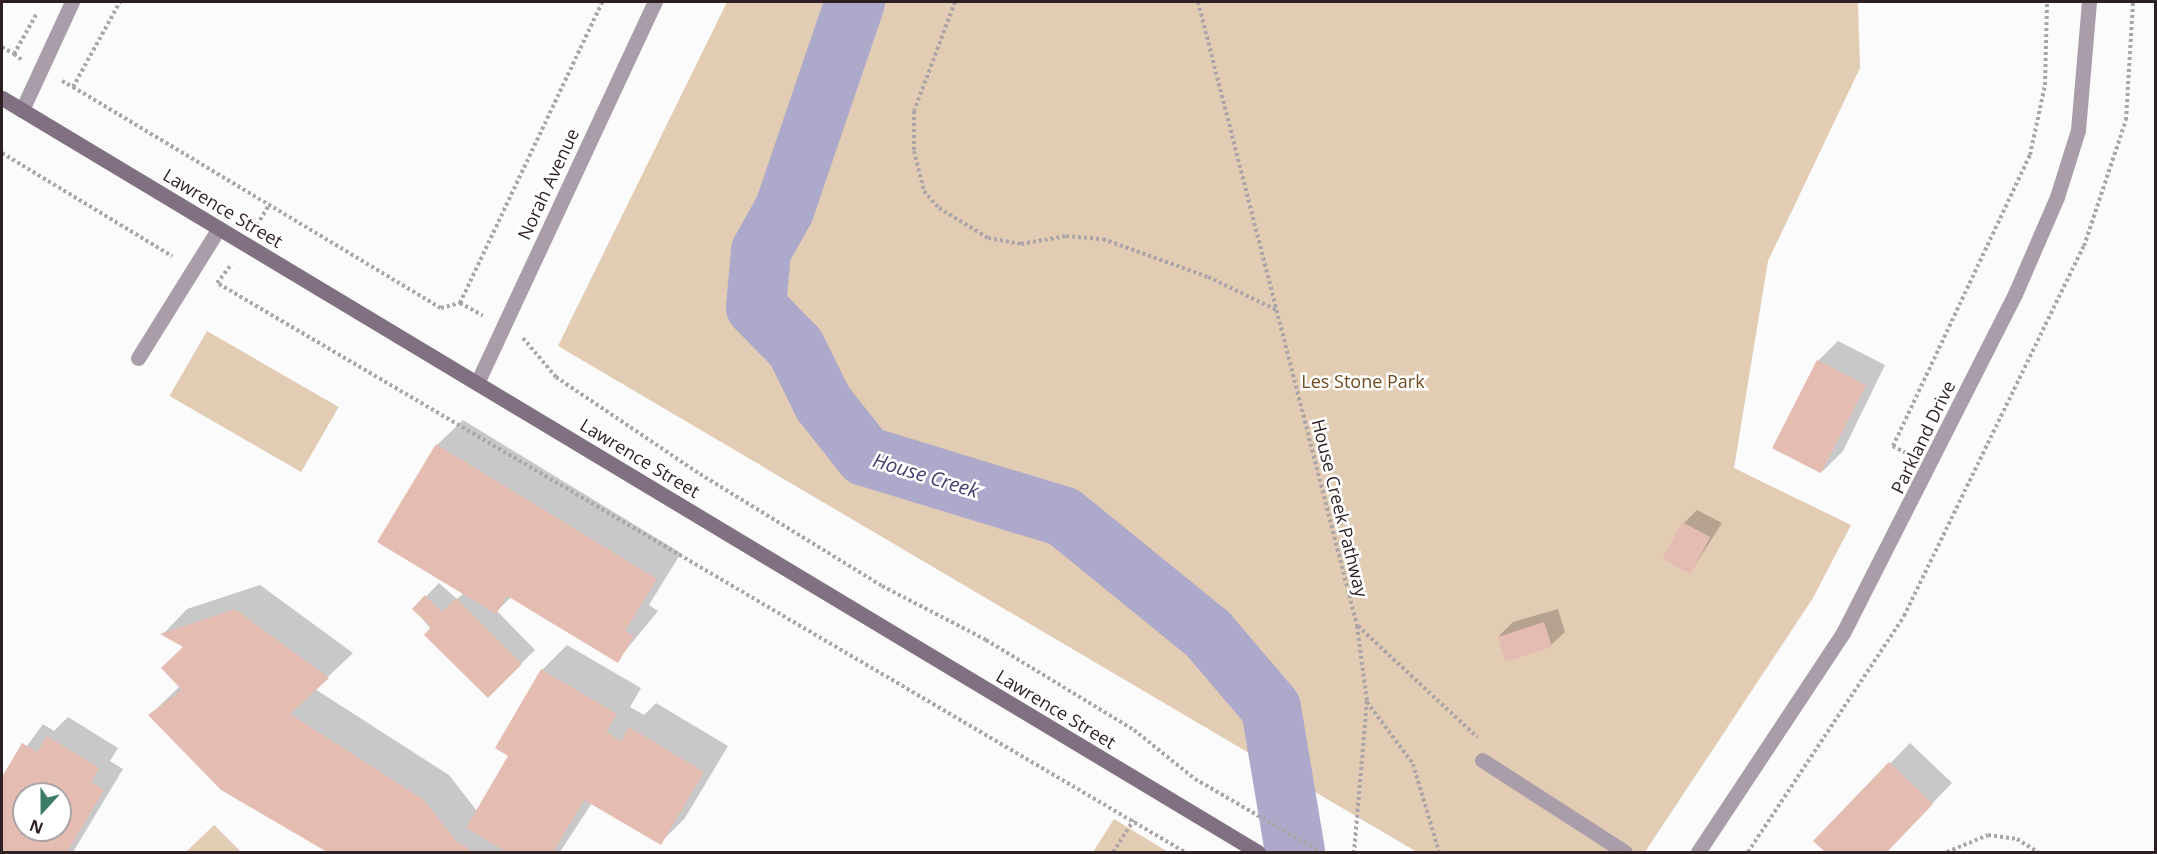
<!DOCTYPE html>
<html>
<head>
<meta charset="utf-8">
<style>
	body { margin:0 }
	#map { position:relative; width:2157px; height:854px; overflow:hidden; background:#fbfbfb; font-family:"Open Sans",sans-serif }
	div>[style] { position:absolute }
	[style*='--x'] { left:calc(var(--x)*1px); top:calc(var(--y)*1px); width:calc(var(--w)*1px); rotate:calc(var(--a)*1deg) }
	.green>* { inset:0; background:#e3ccb4; transform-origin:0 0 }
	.shadow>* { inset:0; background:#0003 }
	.river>* { height:60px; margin:-30px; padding:0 30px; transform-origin:30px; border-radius:30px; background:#ada9cb }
	.building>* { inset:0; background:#e4bcb1; transform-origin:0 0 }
	.path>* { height:4px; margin-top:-2px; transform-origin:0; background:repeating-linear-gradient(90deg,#aba5a7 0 3px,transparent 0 6px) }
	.service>* { height:15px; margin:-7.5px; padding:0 7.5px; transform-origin:7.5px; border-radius:7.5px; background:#a99da9 }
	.minor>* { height:15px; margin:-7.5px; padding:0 7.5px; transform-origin:7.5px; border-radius:7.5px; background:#a99da9 }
	.tertiary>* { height:15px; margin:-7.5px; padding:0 7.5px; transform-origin:7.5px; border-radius:7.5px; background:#a99da9 }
	.secondary>* { height:15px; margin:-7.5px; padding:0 7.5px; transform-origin:7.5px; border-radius:7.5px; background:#817082 }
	span { translate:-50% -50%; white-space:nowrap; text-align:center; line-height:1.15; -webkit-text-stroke:5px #fff; paint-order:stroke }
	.street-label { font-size:18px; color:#2e1f23 }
	.park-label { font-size:18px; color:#704b1e }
	.water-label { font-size:20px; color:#473e6e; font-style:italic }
	.frame { position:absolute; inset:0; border:3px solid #2e1f23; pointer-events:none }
	.north { position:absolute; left:12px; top:782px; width:60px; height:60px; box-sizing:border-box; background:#fff; border:2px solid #aba5a7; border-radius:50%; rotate:201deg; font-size:16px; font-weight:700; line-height:24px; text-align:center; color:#2e1f23 }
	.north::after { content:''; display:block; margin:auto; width:21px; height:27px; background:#3b7b68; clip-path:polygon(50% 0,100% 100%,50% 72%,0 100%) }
</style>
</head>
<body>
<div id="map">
	<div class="green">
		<i style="clip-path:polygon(727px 2px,1858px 2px,1860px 68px,1768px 261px,1734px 468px,1851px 525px,1813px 598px,1645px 852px,1417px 852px,558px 346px)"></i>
		<i style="left:207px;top:331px;width:152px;height:75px;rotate:30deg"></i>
		<i style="clip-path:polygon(1114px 819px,1168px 852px,1093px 852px)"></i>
		<i style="clip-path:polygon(214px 825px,241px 852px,186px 852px)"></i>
	</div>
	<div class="shadow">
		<i style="clip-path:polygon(1838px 341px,1885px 365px,1843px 451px,1823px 471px,1818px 361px)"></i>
		<i style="clip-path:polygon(463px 420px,681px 553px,649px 605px,658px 611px,617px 661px,511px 597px,497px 611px,535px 650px,488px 696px,414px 609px,439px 583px,457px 599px,464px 593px,379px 542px,437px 445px)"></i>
		<i style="clip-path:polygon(1697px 510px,1722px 523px,1690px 573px,1684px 523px)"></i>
		<i style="clip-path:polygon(260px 585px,353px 653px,315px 689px,449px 775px,477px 811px,510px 756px,542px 670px,567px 645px,641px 688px,630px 707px,644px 715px,656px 703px,728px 746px,685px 818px,660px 843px,592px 803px,560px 852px,330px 852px,222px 789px,150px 715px,180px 686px,185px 646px,163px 634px,187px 609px)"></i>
		<i style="clip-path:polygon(1558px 609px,1565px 632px,1551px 645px,1499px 636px,1513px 622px)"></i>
		<i style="clip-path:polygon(evenodd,68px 717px,118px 748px,110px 761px,123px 769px,73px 852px,2px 852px,2px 780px,43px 724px,54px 731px,68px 717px,24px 794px,60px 794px,60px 830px,24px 830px,24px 794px)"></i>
		<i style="clip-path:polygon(1910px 743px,1952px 783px,1886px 852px,1827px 852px,1815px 841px)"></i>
	</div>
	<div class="river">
		<i style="--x:855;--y:2;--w:220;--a:108.8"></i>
		<i style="--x:784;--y:210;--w:47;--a:119.3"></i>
		<i style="--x:761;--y:251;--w:56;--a:95.1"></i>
		<i style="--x:756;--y:307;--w:57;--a:45.7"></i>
		<i style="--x:796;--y:348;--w:61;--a:63.9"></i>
		<i style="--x:823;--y:403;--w:68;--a:51.6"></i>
		<i style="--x:865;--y:456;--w:208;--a:17"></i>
		<i style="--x:1064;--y:517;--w:186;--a:39.1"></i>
		<i style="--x:1208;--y:634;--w:97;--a:49.6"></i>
		<i style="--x:1271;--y:708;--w:146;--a:80.5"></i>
	</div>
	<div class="building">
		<i style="left:1817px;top:360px;width:55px;height:99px;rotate:27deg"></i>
		<i style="clip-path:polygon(436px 444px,657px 579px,625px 631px,634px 636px,618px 663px,507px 596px,496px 614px,377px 542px)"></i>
		<i style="left:1682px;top:522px;width:32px;height:42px;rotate:28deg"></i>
		<i style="clip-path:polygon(425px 595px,442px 612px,456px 598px,522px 664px,488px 698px,424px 635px,431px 627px,412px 609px)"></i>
		<i style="clip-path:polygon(235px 609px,329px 678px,290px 714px,424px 800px,456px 841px,474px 852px,327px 852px,221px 790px,148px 715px,182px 690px,161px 668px,183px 647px,160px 634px)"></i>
		<i style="left:1544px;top:622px;width:26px;height:49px;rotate:72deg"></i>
		<i style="clip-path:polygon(541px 669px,617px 714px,606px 732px,621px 741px,629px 727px,704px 772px,661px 845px,584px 800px,553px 852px,507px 852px,466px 828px,508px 756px,495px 748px)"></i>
		<i style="clip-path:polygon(evenodd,47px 736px,99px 768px,91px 782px,104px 790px,67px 852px,2px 852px,2px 777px,22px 743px,37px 752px,47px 736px,24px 794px,60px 794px,60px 830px,24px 830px,24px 794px)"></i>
		<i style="clip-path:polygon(1889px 762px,1933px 804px,1887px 852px,1825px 852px,1813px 841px)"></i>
	</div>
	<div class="path">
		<i style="--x:955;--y:2;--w:116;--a:110.6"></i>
		<i style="--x:914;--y:111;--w:40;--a:90"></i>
		<i style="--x:914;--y:151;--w:41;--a:76"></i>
		<i style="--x:924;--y:191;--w:23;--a:49"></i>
		<i style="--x:939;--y:208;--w:57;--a:31.5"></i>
		<i style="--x:988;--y:238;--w:34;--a:10"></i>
		<i style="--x:1021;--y:244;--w:46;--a:-10.1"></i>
		<i style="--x:1066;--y:236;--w:37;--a:5"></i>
		<i style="--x:1103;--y:239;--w:112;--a:19.9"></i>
		<i style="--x:1208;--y:277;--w:76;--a:25.6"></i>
		<i style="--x:1198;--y:2;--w:644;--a:75.7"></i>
		<i style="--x:1357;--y:626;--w:76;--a:82.4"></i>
		<i style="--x:1367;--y:701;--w:152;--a:94.9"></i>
		<i style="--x:2;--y:47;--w:14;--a:30"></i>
		<i style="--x:14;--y:54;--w:45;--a:-60.6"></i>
		<i style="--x:14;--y:54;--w:9;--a:36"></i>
		<i style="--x:62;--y:81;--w:13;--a:29"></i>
		<i style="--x:73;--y:87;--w:97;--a:-61.1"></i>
		<i style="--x:73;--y:87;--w:429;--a:31"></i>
		<i style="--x:441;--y:308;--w:20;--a:-15"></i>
		<i style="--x:460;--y:303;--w:333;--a:-64.7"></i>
		<i style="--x:2;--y:153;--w:199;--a:31.2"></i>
		<i style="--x:257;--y:225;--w:23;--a:-59"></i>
		<i style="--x:217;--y:283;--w:24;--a:-52"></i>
		<i style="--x:219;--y:284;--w:1121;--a:30.46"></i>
		<i style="--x:460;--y:303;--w:26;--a:29"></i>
		<i style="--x:523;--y:338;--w:51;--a:49.8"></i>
		<i style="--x:556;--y:377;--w:174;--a:34"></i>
		<i style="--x:700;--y:474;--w:214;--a:31.6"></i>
		<i style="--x:882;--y:586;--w:117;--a:27.4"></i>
		<i style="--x:986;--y:640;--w:173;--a:31.3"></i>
		<i style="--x:1134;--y:730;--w:78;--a:38.8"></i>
		<i style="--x:1195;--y:779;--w:146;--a:30.1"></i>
		<i style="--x:1906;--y:453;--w:15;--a:-152"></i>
		<i style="--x:1893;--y:446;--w:322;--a:-64.8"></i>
		<i style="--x:2030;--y:155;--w:72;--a:-77.9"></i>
		<i style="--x:2045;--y:85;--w:83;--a:-88.6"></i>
		<i style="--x:1358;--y:626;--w:163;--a:43"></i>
		<i style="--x:1367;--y:702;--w:77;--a:53.4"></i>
		<i style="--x:1413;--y:764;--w:92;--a:73.5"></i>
		<i style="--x:1113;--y:852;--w:38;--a:-57"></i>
		<i style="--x:1748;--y:852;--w:283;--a:-56.5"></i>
		<i style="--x:1904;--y:616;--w:411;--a:-64.1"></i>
		<i style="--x:2084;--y:246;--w:133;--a:-71.6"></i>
		<i style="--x:2126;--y:120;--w:118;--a:-86.6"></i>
		<i style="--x:1947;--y:852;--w:44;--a:-22.5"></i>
		<i style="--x:1988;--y:835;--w:29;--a:8"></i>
		<i style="--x:2017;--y:839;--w:25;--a:32"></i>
	</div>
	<div class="service">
		<i style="--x:138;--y:358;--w:153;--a:-58.1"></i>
		<i style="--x:1482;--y:760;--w:170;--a:32.8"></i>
	</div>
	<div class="minor">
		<i style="--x:22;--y:110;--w:119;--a:-65.2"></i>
		<i style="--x:477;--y:383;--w:421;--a:-65"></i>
	</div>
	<div class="tertiary">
		<i style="--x:1698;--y:852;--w:263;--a:-56.5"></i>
		<i style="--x:1843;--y:633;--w:380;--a:-63.1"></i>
		<i style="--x:2015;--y:294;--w:106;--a:-66.6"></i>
		<i style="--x:2057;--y:197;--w:70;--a:-72.6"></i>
		<i style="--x:2078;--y:130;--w:128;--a:-85.1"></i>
	</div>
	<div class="secondary">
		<i style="--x:2;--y:98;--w:1465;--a:30.98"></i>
	</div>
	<div class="street-label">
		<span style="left:548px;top:184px;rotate:-65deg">Norah Avenue</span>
		<span style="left:223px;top:208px;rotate:31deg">Lawrence Street</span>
		<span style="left:1923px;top:437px;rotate:-64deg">Parkland Drive</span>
		<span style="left:640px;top:458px;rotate:31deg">Lawrence Street</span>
		<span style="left:1340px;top:508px;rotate:76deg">House Creek Pathway</span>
		<span style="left:1056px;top:709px;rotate:31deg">Lawrence Street</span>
	</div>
	<div class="park-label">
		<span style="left:1363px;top:381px">Les Stone Park</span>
	</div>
	<div class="water-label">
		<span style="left:926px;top:475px;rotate:17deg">House Creek</span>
	</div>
	<div class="frame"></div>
	<div class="north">N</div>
</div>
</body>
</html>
